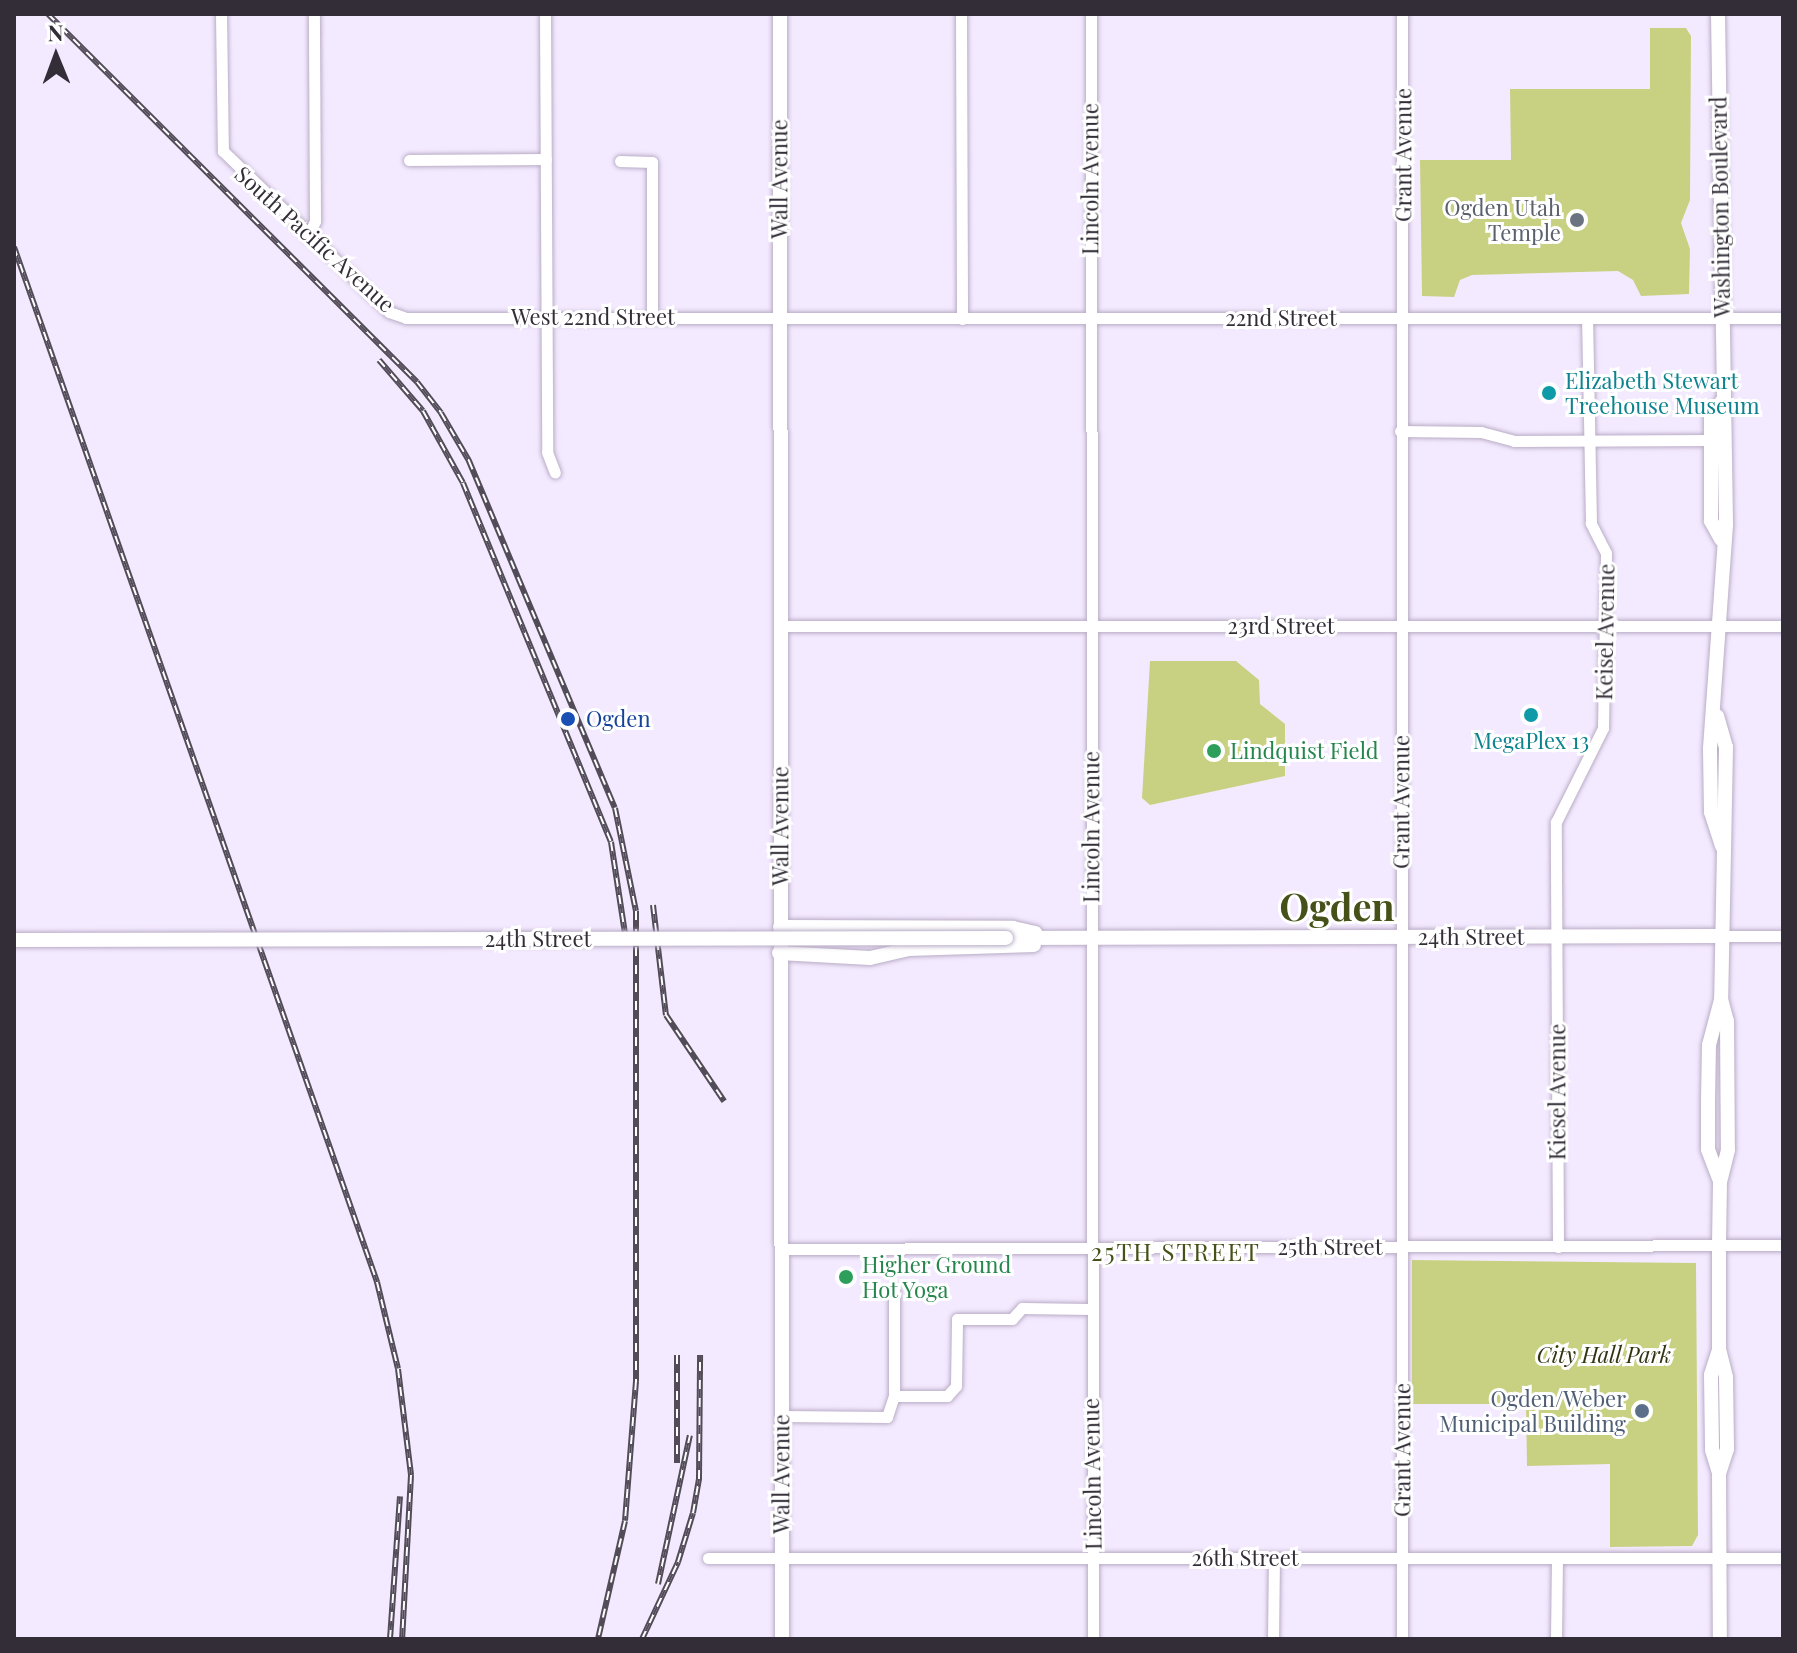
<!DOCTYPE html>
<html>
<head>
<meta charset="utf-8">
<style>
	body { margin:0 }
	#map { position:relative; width:1797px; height:1653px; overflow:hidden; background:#f4eaff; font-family:"Playfair Display",serif }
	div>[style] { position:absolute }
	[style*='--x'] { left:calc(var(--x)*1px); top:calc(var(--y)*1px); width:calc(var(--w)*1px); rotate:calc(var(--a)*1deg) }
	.green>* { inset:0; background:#c8d182 }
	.roads { filter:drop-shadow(0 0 2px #b9adc6) drop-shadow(0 0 2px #b9adc6) }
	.minor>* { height:11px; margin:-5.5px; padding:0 5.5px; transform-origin:5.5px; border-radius:5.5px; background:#fff }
	.major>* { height:14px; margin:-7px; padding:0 7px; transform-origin:7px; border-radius:7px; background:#fff }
	.rail>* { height:6px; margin-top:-3px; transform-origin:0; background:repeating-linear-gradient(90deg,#fff 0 9px,#524c58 0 18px); box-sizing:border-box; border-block:2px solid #524c58 }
	.bridges { filter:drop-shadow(0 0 2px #b9adc6) drop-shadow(0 0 2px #b9adc6) }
	.major-bridge>* { height:14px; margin:-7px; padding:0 7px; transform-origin:7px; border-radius:7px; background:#fff }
	.dots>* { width:22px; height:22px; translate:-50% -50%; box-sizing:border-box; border:4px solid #fff; border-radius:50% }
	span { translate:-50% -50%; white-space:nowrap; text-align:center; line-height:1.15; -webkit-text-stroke:6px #fff; paint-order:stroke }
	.street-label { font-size:22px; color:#322d37 }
	.worship-label { font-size:22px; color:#5b616d }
	.right { translate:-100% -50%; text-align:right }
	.culture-label { font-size:22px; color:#0d838f }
	.left { translate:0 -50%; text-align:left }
	.transit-label { font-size:22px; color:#164399 }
	.leisure-label { font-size:22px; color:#27864d }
	.park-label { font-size:22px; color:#323513; font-style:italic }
	.service-label { font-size:22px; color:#4e5e75 }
	.neighbourhood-label { font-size:24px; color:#465119; letter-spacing:2px }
	.town-label { font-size:38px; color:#465119; font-weight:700 }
	.frame { position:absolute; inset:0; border:16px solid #322d37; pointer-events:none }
	.north { position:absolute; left:16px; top:16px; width:80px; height:80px; -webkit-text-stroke:6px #fff; paint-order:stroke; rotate:359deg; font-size:22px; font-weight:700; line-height:32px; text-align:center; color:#322d37 }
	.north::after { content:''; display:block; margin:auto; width:28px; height:36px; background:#322d37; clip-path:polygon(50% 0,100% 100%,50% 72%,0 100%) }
</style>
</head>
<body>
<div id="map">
	<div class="green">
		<i style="clip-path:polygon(1650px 28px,1686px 28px,1691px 36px,1690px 200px,1681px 223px,1690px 249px,1689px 294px,1641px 296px,1633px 280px,1618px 271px,1472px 275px,1460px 280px,1454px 297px,1422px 296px,1420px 160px,1511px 160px,1510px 89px,1650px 89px)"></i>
		<i style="clip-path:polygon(1150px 661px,1236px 661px,1259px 680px,1260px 704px,1285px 724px,1285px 776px,1150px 805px,1142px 798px)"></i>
		<i style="clip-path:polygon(1412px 1260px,1696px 1263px,1698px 1535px,1692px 1546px,1610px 1547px,1610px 1464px,1527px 1466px,1526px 1404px,1412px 1404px)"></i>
	</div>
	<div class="roads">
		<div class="minor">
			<i style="--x:221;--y:14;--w:137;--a:89.2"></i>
			<i style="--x:223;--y:151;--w:231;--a:44.1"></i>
			<i style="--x:389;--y:312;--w:18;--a:19"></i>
			<i style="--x:406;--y:318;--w:1377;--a:0"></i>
			<i style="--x:545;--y:14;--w:438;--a:89.7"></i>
			<i style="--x:547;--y:452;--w:22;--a:69"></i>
			<i style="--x:961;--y:14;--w:305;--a:89.8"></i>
			<i style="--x:1091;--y:14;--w:1625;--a:89.93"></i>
			<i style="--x:1402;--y:14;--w:1625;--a:90"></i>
			<i style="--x:409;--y:160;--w:137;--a:-0.4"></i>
			<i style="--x:620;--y:161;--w:32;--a:2"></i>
			<i style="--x:652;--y:162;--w:154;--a:90"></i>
			<i style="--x:308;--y:236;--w:17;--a:-65"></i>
			<i style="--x:315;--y:221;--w:207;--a:-90.3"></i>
			<i style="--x:1400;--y:431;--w:81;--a:0.7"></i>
			<i style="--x:1481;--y:432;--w:34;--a:15"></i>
			<i style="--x:1514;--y:441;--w:197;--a:-0.3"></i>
			<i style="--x:780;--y:626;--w:1003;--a:0"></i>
			<i style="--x:1721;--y:936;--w:62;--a:0"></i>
			<i style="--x:1558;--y:1247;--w:425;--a:-90.3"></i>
			<i style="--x:1556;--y:822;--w:105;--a:-63.4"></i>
			<i style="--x:1603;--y:728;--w:175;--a:-89"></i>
			<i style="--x:1606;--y:553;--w:34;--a:-117"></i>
			<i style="--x:1591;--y:523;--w:205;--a:-91.1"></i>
			<i style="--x:781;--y:1249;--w:1002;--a:-0.23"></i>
			<i style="--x:894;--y:1396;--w:106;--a:-90"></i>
			<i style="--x:781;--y:1416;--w:106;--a:0.5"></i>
			<i style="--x:887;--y:1417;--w:22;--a:-72"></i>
			<i style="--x:894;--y:1396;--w:53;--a:0"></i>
			<i style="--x:947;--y:1396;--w:13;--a:-48"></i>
			<i style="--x:956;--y:1386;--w:67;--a:-89.1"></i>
			<i style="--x:957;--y:1319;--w:55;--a:0"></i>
			<i style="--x:1012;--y:1319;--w:15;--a:-48"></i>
			<i style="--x:1022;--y:1308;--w:68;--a:0.8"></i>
			<i style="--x:708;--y:1558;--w:1075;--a:0"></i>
			<i style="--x:1273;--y:1639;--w:81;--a:-89.3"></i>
			<i style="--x:1556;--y:1639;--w:81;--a:-89.3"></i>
		</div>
		<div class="major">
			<i style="--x:780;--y:14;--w:1625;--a:89.93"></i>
			<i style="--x:1718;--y:14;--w:511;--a:89.1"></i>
			<i style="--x:1726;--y:525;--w:225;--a:94.1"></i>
			<i style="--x:1710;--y:749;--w:63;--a:89.1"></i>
			<i style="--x:1711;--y:812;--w:36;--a:72"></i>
			<i style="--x:1721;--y:539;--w:21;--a:-119"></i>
			<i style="--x:1711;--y:521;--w:104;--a:-90"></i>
			<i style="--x:1711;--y:417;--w:19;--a:-55"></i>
			<i style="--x:1717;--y:716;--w:32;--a:74"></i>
			<i style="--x:1726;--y:747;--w:252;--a:91.1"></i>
			<i style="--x:1721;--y:999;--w:23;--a:75"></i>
			<i style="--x:1727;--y:1021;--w:129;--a:89.6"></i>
			<i style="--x:1728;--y:1150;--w:32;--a:104"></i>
			<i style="--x:1720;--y:1181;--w:66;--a:90.9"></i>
			<i style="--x:1719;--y:1247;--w:102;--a:90"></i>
			<i style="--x:1719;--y:1349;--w:29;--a:76"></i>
			<i style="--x:1726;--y:1377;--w:72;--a:89.2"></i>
			<i style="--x:1727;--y:1449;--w:25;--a:108"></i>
			<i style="--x:780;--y:927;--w:233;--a:0.2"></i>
			<i style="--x:1013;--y:928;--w:23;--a:13"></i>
			<i style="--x:1006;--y:938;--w:715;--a:-0.16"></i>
			<i style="--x:779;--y:953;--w:91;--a:3.1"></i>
			<i style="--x:870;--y:958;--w:39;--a:-13"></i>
			<i style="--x:908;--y:949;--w:126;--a:-1.8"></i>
			<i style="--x:1720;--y:1181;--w:34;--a:-111"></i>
			<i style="--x:1708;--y:1149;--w:48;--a:-90"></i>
			<i style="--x:1708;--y:1101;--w:56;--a:-89"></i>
			<i style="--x:1709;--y:1045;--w:47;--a:-75.1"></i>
			<i style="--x:1719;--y:1350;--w:26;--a:108"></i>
			<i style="--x:1711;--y:1375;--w:75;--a:89.2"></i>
			<i style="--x:1712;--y:1450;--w:24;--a:73"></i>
			<i style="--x:1719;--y:1473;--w:166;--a:89.7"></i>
		</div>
	</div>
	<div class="rail">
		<i style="--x:48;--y:14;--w:521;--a:44.92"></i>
		<i style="--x:417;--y:382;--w:39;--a:52"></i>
		<i style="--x:441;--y:413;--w:56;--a:59.7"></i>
		<i style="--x:469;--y:461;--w:376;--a:67.2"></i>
		<i style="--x:615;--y:808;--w:105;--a:78.5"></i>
		<i style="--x:636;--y:911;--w:470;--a:90"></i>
		<i style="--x:636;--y:1381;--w:140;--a:94.5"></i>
		<i style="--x:625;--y:1521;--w:121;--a:102.9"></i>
		<i style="--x:14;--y:247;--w:1097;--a:70.67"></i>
		<i style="--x:377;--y:1282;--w:89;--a:76.4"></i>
		<i style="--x:398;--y:1369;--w:107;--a:83"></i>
		<i style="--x:411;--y:1475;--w:164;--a:93.1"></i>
		<i style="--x:379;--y:360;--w:67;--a:49.2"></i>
		<i style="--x:423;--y:411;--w:82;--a:60.9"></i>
		<i style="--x:463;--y:483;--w:388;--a:67.6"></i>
		<i style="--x:611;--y:842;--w:93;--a:81.3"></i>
		<i style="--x:653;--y:905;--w:111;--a:83.3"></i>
		<i style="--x:666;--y:1015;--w:104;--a:56"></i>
		<i style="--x:677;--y:1355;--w:108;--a:90"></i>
		<i style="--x:658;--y:1584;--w:152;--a:-77.9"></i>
		<i style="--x:390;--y:1639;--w:143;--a:-86"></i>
		<i style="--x:642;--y:1639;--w:85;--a:-64.9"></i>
		<i style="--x:678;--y:1562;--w:51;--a:-73"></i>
		<i style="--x:693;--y:1513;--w:35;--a:-80"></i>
		<i style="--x:699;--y:1479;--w:124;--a:-89.5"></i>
	</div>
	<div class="bridges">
		<div class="major-bridge">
			<i style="--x:14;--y:940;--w:992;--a:-0.12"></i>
		</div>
	</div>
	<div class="dots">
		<i style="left:1577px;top:220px;background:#6b7280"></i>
		<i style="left:1549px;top:393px;background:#0f9aa8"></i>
		<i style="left:1531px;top:715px;background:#0f9aa8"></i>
		<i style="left:568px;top:719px;background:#1a4fb4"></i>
		<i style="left:1214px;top:751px;background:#2e9e5b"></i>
		<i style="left:846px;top:1277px;background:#2e9e5b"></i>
		<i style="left:1642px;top:1411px;background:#5c6f8a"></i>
	</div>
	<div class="street-label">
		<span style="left:1403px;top:155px;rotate:-90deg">Grant Avenue</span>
		<span style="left:779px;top:179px;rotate:-90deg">Wall Avenue</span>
		<span style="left:1090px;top:179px;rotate:-90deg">Lincoln Avenue</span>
		<span style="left:1720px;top:207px;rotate:-91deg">Washington Boulevard</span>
		<span style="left:315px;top:239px;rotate:42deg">South Pacific Avenue</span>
		<span style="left:593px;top:317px">West 22nd Street</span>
		<span style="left:1281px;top:318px">22nd Street</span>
		<span style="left:1281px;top:626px">23rd Street</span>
		<span style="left:1605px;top:632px;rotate:-89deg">Keisel Avenue</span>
		<span style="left:1401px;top:802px;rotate:-90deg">Grant Avenue</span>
		<span style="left:780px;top:826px;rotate:-90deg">Wall Avenue</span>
		<span style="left:1091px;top:827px;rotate:-90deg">Lincoln Avenue</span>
		<span style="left:1471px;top:937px">24th Street</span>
		<span style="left:538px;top:939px">24th Street</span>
		<span style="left:1557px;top:1092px;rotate:-90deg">Kiesel Avenue</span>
		<span style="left:1330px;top:1247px">25th Street</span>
		<span style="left:1402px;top:1450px;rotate:-90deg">Grant Avenue</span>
		<span style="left:781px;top:1474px;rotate:-90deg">Wall Avenue</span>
		<span style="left:1092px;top:1474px;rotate:-91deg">Lincoln Avenue</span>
		<span style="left:1245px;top:1558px">26th Street</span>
	</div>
	<div class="worship-label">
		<span class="right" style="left:1561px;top:220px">Ogden Utah<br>Temple</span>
	</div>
	<div class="culture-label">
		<span class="left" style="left:1565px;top:393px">Elizabeth Stewart<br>Treehouse Museum</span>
		<span style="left:1531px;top:741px">MegaPlex 13</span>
	</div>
	<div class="transit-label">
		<span class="left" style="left:586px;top:719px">Ogden</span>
	</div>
	<div class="leisure-label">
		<span class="left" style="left:1230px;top:751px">Lindquist Field</span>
		<span class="left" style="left:862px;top:1277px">Higher Ground<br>Hot Yoga</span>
	</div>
	<div class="park-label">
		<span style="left:1604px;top:1355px">City Hall Park</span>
	</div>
	<div class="service-label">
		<span class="right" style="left:1626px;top:1411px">Ogden/Weber<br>Municipal Building</span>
	</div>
	<div class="neighbourhood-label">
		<span style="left:1176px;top:1252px">25TH STREET</span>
	</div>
	<div class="town-label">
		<span style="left:1337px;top:906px">Ogden</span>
	</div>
	<div class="frame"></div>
	<div class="north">N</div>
</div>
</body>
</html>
